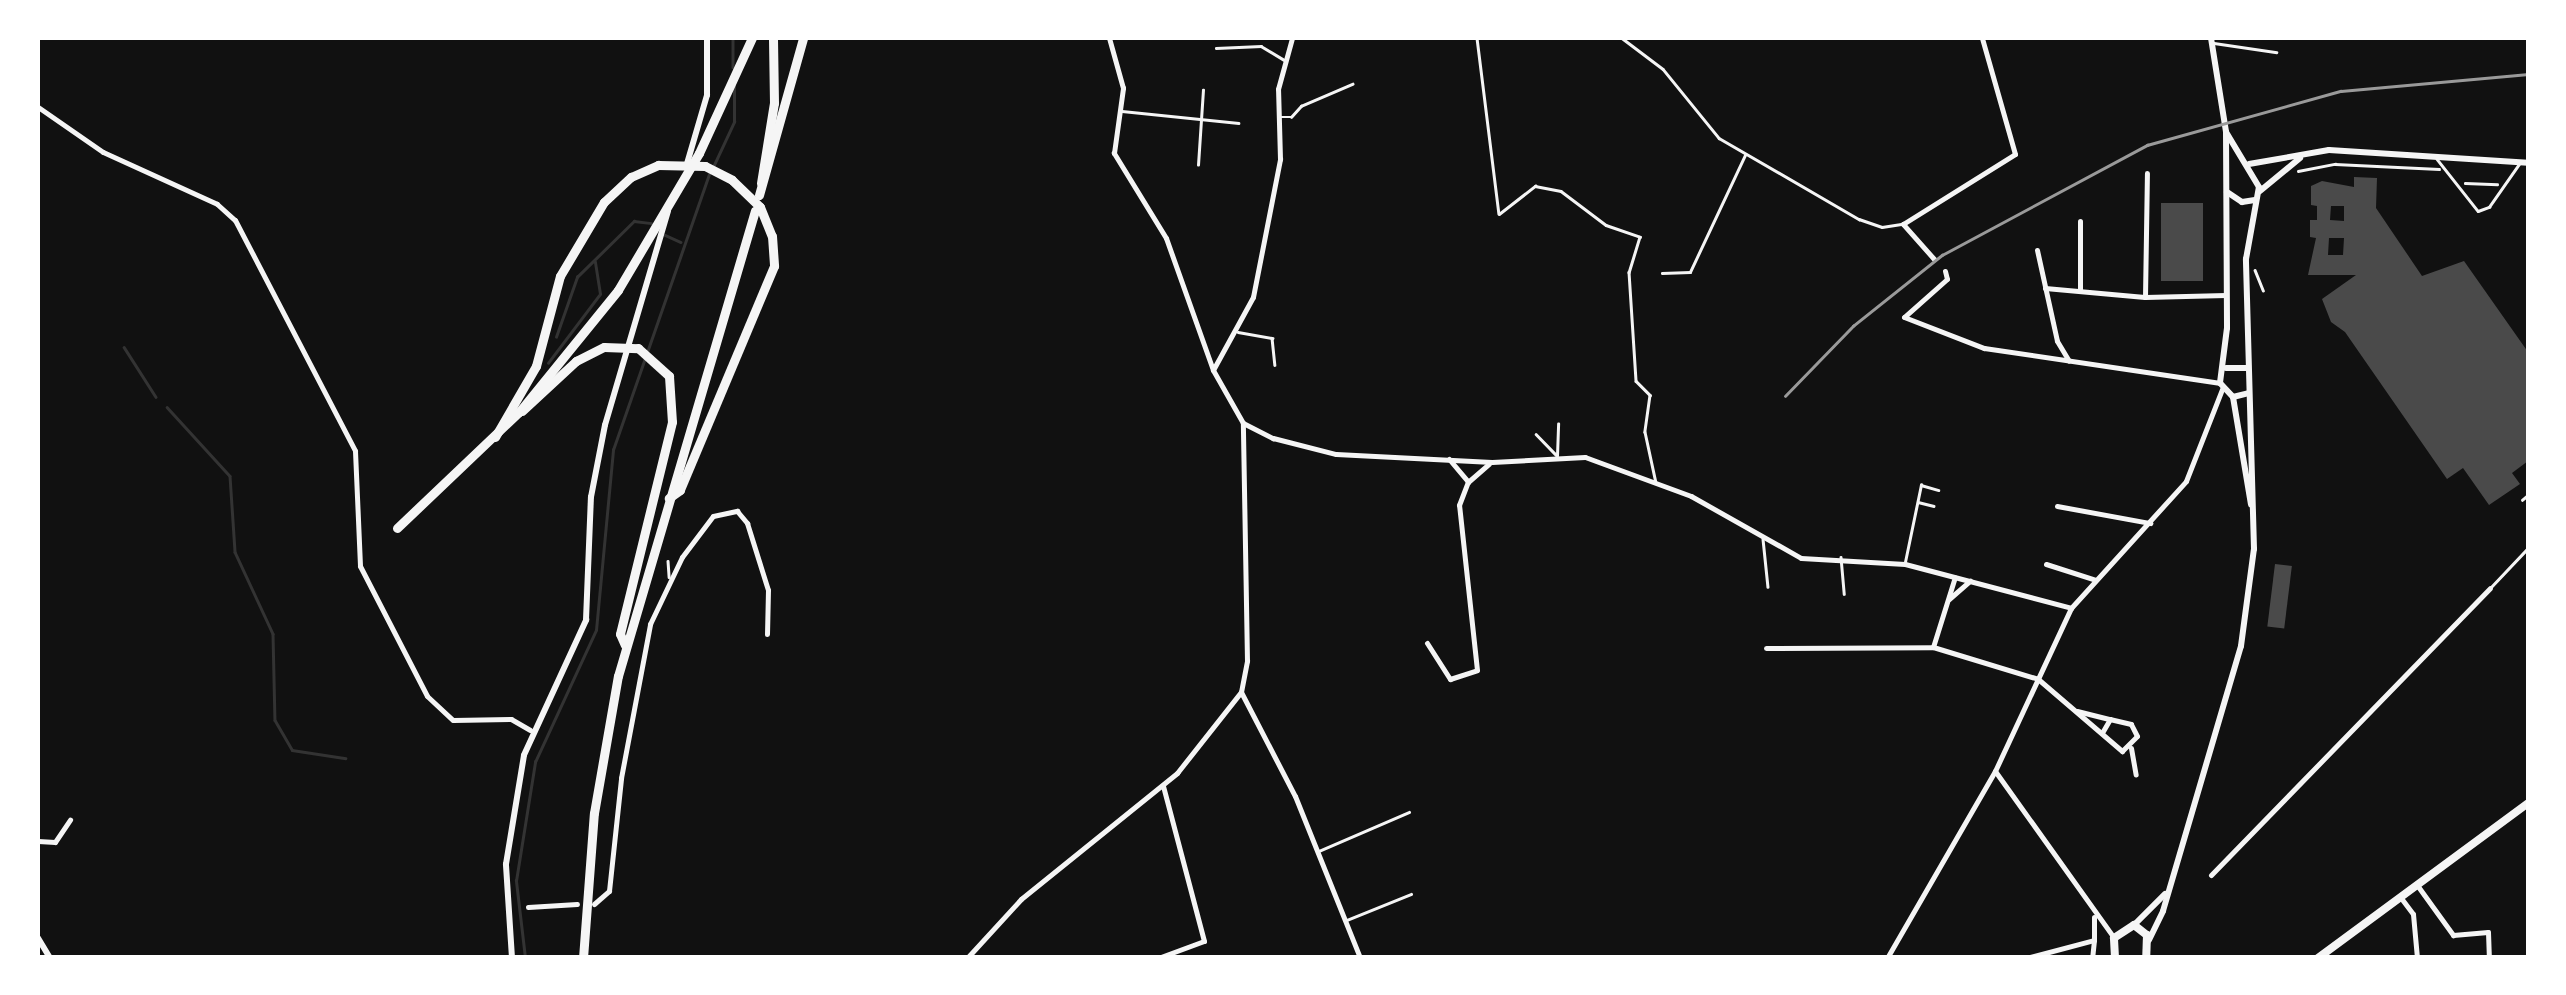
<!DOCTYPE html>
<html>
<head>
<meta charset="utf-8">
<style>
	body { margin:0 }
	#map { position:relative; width:2566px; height:995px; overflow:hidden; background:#111; font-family:"Times New Roman",serif }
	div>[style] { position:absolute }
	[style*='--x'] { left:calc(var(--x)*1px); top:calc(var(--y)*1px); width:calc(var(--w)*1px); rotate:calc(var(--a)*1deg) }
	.stream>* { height:2.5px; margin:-1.25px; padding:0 1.25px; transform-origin:1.25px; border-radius:1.25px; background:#333 }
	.building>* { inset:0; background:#4a4a4a; transform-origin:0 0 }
	.path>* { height:2.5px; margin:-1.25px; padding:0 1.25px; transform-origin:1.25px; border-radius:1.25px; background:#f5f5f5 }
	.service>* { height:2.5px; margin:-1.25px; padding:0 1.25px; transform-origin:1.25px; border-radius:1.25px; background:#f5f5f5 }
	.minor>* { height:5px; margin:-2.5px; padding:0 2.5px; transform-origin:2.5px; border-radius:2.5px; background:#f5f5f5 }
	.tertiary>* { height:6px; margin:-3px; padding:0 3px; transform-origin:3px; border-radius:3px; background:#f5f5f5 }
	.secondary>* { height:8px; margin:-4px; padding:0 4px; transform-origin:4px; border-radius:4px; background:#f5f5f5 }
	.trunk>* { height:9px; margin:-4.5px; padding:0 4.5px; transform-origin:4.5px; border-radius:4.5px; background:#f5f5f5 }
	.rail>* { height:2.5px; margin:-1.25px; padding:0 1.25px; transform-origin:1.25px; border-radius:1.25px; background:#9a9a9a }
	span { translate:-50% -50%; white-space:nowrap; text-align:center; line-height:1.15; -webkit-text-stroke:10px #fff; paint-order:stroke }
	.frame { position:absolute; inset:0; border:40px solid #fff; pointer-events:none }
</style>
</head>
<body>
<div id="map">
	<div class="stream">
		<i style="--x:733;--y:38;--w:29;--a:90"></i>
		<i style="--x:713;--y:167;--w:50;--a:-65"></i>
		<i style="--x:734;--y:122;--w:37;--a:-90"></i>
		<i style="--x:665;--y:235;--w:17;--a:24"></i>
		<i style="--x:556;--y:337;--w:64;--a:-70.7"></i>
		<i style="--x:577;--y:277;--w:80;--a:-44.5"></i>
		<i style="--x:634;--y:221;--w:17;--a:7"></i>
		<i style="--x:124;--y:347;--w:59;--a:57.4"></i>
		<i style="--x:548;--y:363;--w:86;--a:-53"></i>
		<i style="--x:600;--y:294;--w:32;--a:-99"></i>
		<i style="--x:167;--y:407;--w:93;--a:47.6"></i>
		<i style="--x:230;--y:476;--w:76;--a:86.2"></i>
		<i style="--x:235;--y:552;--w:90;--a:65.1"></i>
		<i style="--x:273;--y:634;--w:86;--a:88.7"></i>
		<i style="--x:275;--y:720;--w:34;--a:60"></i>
		<i style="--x:292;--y:750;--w:54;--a:8.6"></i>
		<i style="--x:525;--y:958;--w:78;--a:-96.7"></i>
		<i style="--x:516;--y:881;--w:121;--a:-80.9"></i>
		<i style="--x:535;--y:762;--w:145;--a:-65.2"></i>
		<i style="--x:596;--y:630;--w:181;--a:-84.6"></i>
		<i style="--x:613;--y:450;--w:292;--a:-70.8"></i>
	</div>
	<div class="building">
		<i style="clip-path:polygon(evenodd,2354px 177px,2377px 178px,2376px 208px,2422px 276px,2464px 261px,2528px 352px,2528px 461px,2512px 473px,2520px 484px,2489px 505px,2463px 468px,2447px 479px,2345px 332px,2331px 322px,2322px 299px,2356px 275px,2308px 275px,2316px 238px,2310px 237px,2310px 220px,2317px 220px,2317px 206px,2311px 205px,2311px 186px,2322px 181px,2354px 187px,2354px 177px,2331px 206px,2344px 206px,2344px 221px,2330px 220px,2331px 206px,2354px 177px,2329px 238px,2344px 238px,2343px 255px,2328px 255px,2329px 238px)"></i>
		<i style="left:2161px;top:203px;width:42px;height:78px"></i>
		<i style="left:2275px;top:564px;width:17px;height:63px;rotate:7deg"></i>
	</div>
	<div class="path">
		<i style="--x:2298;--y:171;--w:38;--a:-11"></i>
		<i style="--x:2335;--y:164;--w:104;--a:2.8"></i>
		<i style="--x:2465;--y:183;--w:32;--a:2"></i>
		<i style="--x:2255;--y:270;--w:22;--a:68"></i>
	</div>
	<div class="service">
		<i style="--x:1477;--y:38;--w:177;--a:82.9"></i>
		<i style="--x:1499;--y:214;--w:46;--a:-37.9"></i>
		<i style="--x:1535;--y:186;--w:26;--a:11"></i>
		<i style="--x:1561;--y:191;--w:56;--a:37.1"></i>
		<i style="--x:1606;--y:225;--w:36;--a:19"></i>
		<i style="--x:1640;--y:237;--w:37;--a:107"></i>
		<i style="--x:1629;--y:272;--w:109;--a:86.3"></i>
		<i style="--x:1636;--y:381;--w:20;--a:45"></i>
		<i style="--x:1650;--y:395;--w:37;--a:98"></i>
		<i style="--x:1645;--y:432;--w:52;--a:77.8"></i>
		<i style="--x:1622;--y:38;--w:51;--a:37.1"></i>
		<i style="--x:1663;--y:69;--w:89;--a:50.9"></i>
		<i style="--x:1719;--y:138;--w:162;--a:30.1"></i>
		<i style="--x:1859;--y:219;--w:24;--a:19"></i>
		<i style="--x:1882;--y:227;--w:19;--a:-9"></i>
		<i style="--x:2214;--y:43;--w:63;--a:8.3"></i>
		<i style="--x:1216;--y:48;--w:45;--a:-2.5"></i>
		<i style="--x:1261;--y:46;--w:26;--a:31"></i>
		<i style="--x:1122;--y:111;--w:117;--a:5.9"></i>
		<i style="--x:1279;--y:117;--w:12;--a:0"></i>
		<i style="--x:1291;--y:117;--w:15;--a:-48"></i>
		<i style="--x:1301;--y:106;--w:56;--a:-23.3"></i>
		<i style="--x:2437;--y:159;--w:66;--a:51.7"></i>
		<i style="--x:2478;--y:211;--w:12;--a:-20"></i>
		<i style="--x:2489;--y:207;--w:52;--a:-55.1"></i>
		<i style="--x:1198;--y:165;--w:75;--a:-86.2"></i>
		<i style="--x:1662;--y:273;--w:28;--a:-2"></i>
		<i style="--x:1690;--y:272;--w:129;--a:-64.8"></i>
		<i style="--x:1238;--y:332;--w:35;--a:10"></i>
		<i style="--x:1272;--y:338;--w:27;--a:84"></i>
		<i style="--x:1536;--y:434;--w:29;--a:46"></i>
		<i style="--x:1557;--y:456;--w:32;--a:-88"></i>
		<i style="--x:2522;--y:500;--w:8;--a:-40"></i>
		<i style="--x:1918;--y:502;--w:16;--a:14"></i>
		<i style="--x:1763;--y:539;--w:48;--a:84.1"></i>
		<i style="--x:1841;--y:557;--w:37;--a:85"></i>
		<i style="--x:668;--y:561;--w:16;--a:86"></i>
		<i style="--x:1905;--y:562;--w:79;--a:-78.3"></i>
		<i style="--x:1921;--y:485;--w:18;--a:16"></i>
		<i style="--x:2491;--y:587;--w:54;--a:-46.5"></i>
		<i style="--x:1319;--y:851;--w:98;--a:-23.4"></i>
		<i style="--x:1347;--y:920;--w:69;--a:-22.1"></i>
	</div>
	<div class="minor">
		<i style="--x:38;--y:107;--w:79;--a:34.7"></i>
		<i style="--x:103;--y:152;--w:125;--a:24.5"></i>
		<i style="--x:217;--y:204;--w:24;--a:42"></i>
		<i style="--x:235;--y:220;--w:260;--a:62.5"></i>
		<i style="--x:355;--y:451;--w:115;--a:87.5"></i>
		<i style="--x:360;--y:566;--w:146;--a:62.7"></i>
		<i style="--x:427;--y:696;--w:35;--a:43"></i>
		<i style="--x:453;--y:720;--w:58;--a:-1"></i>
		<i style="--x:511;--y:719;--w:22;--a:30"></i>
		<i style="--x:2037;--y:250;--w:93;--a:77.6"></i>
		<i style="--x:2057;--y:341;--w:23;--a:59"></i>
		<i style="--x:1934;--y:259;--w:47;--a:-131.5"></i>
		<i style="--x:1903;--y:224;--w:132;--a:-32"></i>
		<i style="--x:2015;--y:154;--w:121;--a:-105.9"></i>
		<i style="--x:1945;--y:271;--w:8;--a:76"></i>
		<i style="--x:1947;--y:279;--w:57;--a:138.5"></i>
		<i style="--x:1904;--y:317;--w:86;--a:21.2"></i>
		<i style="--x:1984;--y:348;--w:239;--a:8.4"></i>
		<i style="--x:2045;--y:288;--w:100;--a:5.1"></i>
		<i style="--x:2145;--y:297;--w:81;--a:-1.4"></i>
		<i style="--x:2080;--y:290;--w:69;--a:-90"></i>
		<i style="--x:2145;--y:297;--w:124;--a:-89.1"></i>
		<i style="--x:1213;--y:370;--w:83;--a:-61.3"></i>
		<i style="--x:1253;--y:297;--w:141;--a:-78.9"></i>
		<i style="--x:1280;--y:159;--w:70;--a:-91.6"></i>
		<i style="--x:1278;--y:89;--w:53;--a:-74.6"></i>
		<i style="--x:1243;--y:423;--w:34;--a:27"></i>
		<i style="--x:1273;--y:438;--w:65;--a:14.3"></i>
		<i style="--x:1336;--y:454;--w:156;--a:2.9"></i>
		<i style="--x:1492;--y:462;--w:93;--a:-3.1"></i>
		<i style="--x:1585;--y:457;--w:113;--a:20.2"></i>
		<i style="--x:1691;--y:496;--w:126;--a:29.4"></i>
		<i style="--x:1801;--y:558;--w:104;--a:3.3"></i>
		<i style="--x:1905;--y:564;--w:172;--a:14.8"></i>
		<i style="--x:1449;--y:459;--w:30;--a:50"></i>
		<i style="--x:2057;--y:506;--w:95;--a:10.4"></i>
		<i style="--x:2046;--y:564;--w:52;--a:17.7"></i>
		<i style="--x:1949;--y:599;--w:28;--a:-41"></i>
		<i style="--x:1427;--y:643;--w:43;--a:57.4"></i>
		<i style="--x:1450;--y:679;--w:28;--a:-18"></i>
		<i style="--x:1477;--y:670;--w:166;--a:-96.2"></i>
		<i style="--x:1459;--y:505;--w:25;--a:-69"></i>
		<i style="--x:1468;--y:482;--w:28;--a:-41"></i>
		<i style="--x:1933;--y:647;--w:73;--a:-72.6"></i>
		<i style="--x:1766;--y:648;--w:167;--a:-0.3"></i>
		<i style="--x:1933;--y:647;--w:110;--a:16.9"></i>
		<i style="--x:2038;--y:679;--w:111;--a:40.6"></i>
		<i style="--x:2122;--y:751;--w:21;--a:-45"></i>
		<i style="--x:2137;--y:736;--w:13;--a:-117"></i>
		<i style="--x:2131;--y:724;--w:22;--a:-167"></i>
		<i style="--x:2110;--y:719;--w:16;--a:120"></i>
		<i style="--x:1241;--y:692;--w:117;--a:62.6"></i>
		<i style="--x:1295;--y:796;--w:175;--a:68.1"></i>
		<i style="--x:2077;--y:711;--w:34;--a:14"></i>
		<i style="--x:2131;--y:748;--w:27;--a:80"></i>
		<i style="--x:1995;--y:771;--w:205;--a:54.5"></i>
		<i style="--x:38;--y:841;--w:17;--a:3"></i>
		<i style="--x:55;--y:842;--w:27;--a:-56"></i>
		<i style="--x:2211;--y:875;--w:400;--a:-45.8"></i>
		<i style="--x:2417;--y:885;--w:62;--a:54.2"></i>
		<i style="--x:2453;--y:935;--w:35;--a:-5"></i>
		<i style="--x:2488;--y:932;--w:26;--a:88"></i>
		<i style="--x:2401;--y:898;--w:20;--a:53"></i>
		<i style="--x:2413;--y:914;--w:44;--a:84.8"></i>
		<i style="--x:594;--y:904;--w:20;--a:-41"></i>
		<i style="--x:609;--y:891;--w:114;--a:-83.9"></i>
		<i style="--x:621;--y:778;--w:157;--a:-79.3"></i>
		<i style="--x:650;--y:624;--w:74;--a:-64.5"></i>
		<i style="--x:682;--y:557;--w:51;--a:-52.9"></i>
		<i style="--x:713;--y:516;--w:25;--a:-12"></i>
		<i style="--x:737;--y:511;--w:16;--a:50"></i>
		<i style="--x:747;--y:523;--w:70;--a:72.6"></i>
		<i style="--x:768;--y:590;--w:44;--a:91.3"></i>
		<i style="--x:528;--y:907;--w:49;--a:-3.5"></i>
		<i style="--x:2094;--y:917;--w:23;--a:90"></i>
		<i style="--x:967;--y:958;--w:80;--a:-47.5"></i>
		<i style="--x:1021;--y:899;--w:201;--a:-38.9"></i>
		<i style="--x:1177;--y:773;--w:103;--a:-51.7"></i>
		<i style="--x:1241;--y:692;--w:32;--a:-79"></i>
		<i style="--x:1247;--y:661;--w:238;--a:-91"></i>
		<i style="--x:1243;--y:423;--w:61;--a:-119.5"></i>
		<i style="--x:1213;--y:370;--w:140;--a:-109.6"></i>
		<i style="--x:1166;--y:238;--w:100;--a:-121.5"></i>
		<i style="--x:1114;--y:153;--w:66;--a:-82.1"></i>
		<i style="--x:1123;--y:88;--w:52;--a:-105.6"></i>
		<i style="--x:1158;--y:958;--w:49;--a:-20.3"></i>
		<i style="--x:1204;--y:941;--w:160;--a:-104.8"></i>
		<i style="--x:1887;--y:958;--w:216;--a:-60"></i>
		<i style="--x:1995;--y:771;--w:180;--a:-65"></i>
		<i style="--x:2071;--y:608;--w:171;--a:-47.8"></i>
		<i style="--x:2186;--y:481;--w:99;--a:-68.6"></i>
		<i style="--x:2026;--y:958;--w:70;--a:-14.8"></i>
		<i style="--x:2094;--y:940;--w:18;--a:96"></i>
	</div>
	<div class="tertiary">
		<i style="--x:2211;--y:38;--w:95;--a:80.9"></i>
		<i style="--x:2226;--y:132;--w:196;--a:89.7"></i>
		<i style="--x:2227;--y:328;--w:55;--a:97.3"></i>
		<i style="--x:2220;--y:383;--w:19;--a:47"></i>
		<i style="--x:2233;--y:397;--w:16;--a:-14"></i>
		<i style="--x:2249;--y:164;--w:81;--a:-9.9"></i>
		<i style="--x:2329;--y:150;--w:199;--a:3.7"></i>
		<i style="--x:686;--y:167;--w:75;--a:-73.7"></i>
		<i style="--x:707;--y:95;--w:57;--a:-90"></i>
		<i style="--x:2260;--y:191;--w:52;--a:-39.5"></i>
		<i style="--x:2227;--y:192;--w:18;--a:34"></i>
		<i style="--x:2242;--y:202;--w:13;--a:-9"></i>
		<i style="--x:2226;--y:368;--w:22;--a:0"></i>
		<i style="--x:2233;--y:397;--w:109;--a:80.5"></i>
		<i style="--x:2134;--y:925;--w:44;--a:-45"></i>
		<i style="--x:38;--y:938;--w:23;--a:59"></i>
		<i style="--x:2149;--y:940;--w:32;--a:-64"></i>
		<i style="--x:2163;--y:911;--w:276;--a:-73.6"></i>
		<i style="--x:2241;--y:646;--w:98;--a:-82.4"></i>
		<i style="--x:2254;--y:549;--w:290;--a:-91.6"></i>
		<i style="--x:2246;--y:259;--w:73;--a:-79.8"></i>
		<i style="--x:2259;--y:187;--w:64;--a:-121"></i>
		<i style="--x:512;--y:958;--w:94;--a:-93.7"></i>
		<i style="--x:506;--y:864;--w:110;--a:-80.6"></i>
		<i style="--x:524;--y:755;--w:149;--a:-65.3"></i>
		<i style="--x:586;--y:620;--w:123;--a:-87.7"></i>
		<i style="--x:591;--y:497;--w:73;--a:-79"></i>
		<i style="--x:605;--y:425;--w:223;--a:-73.6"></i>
	</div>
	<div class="secondary">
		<i style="--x:2115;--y:958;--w:20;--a:-93"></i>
		<i style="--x:2114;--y:938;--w:24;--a:-33"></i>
		<i style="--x:2134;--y:925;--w:16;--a:38"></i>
		<i style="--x:2147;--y:935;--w:23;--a:92"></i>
		<i style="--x:2318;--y:958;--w:261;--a:-36.4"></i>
	</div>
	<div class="trunk">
		<i style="--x:761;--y:183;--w:81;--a:-80.8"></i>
		<i style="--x:774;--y:103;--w:65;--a:-90.9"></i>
		<i style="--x:759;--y:195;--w:163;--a:-74.3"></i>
		<i style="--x:522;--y:411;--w:74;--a:-42.8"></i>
		<i style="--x:576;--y:361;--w:31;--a:-27"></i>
		<i style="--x:604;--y:347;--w:34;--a:2"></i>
		<i style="--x:638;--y:348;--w:42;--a:42.1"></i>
		<i style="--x:669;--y:376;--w:46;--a:86.3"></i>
		<i style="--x:672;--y:422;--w:218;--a:103.8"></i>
		<i style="--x:620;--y:634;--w:12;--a:66"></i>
		<i style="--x:495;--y:437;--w:82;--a:-60"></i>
		<i style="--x:536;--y:366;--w:93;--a:-75.1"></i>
		<i style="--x:560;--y:276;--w:86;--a:-59.3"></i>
		<i style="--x:604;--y:202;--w:37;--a:-43"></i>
		<i style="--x:631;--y:177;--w:30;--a:-24"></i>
		<i style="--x:658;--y:165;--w:47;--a:1.2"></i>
		<i style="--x:705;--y:166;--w:30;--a:27"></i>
		<i style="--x:732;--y:180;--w:39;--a:44"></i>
		<i style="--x:760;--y:207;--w:31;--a:68"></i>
		<i style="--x:772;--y:236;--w:30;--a:86"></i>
		<i style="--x:774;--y:266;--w:243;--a:112.8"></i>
		<i style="--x:680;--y:490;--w:14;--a:144"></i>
		<i style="--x:397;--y:528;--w:168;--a:-43.6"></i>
		<i style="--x:519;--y:412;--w:157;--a:-50.9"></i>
		<i style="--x:618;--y:290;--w:159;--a:-59.4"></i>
		<i style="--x:699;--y:153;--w:127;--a:-65.3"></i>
		<i style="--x:583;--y:958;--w:145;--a:-85.7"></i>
		<i style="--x:594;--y:813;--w:139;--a:-80.1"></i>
		<i style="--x:618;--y:676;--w:485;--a:-73.6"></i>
	</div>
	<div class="rail">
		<i style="--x:1785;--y:396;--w:98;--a:-45.8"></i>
		<i style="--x:1853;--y:326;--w:114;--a:-38.6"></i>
		<i style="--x:1942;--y:255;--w:233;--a:-28.2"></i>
		<i style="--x:2147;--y:145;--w:201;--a:-15.6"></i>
		<i style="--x:2341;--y:91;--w:188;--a:-5.2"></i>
	</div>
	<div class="frame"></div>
</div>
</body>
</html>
